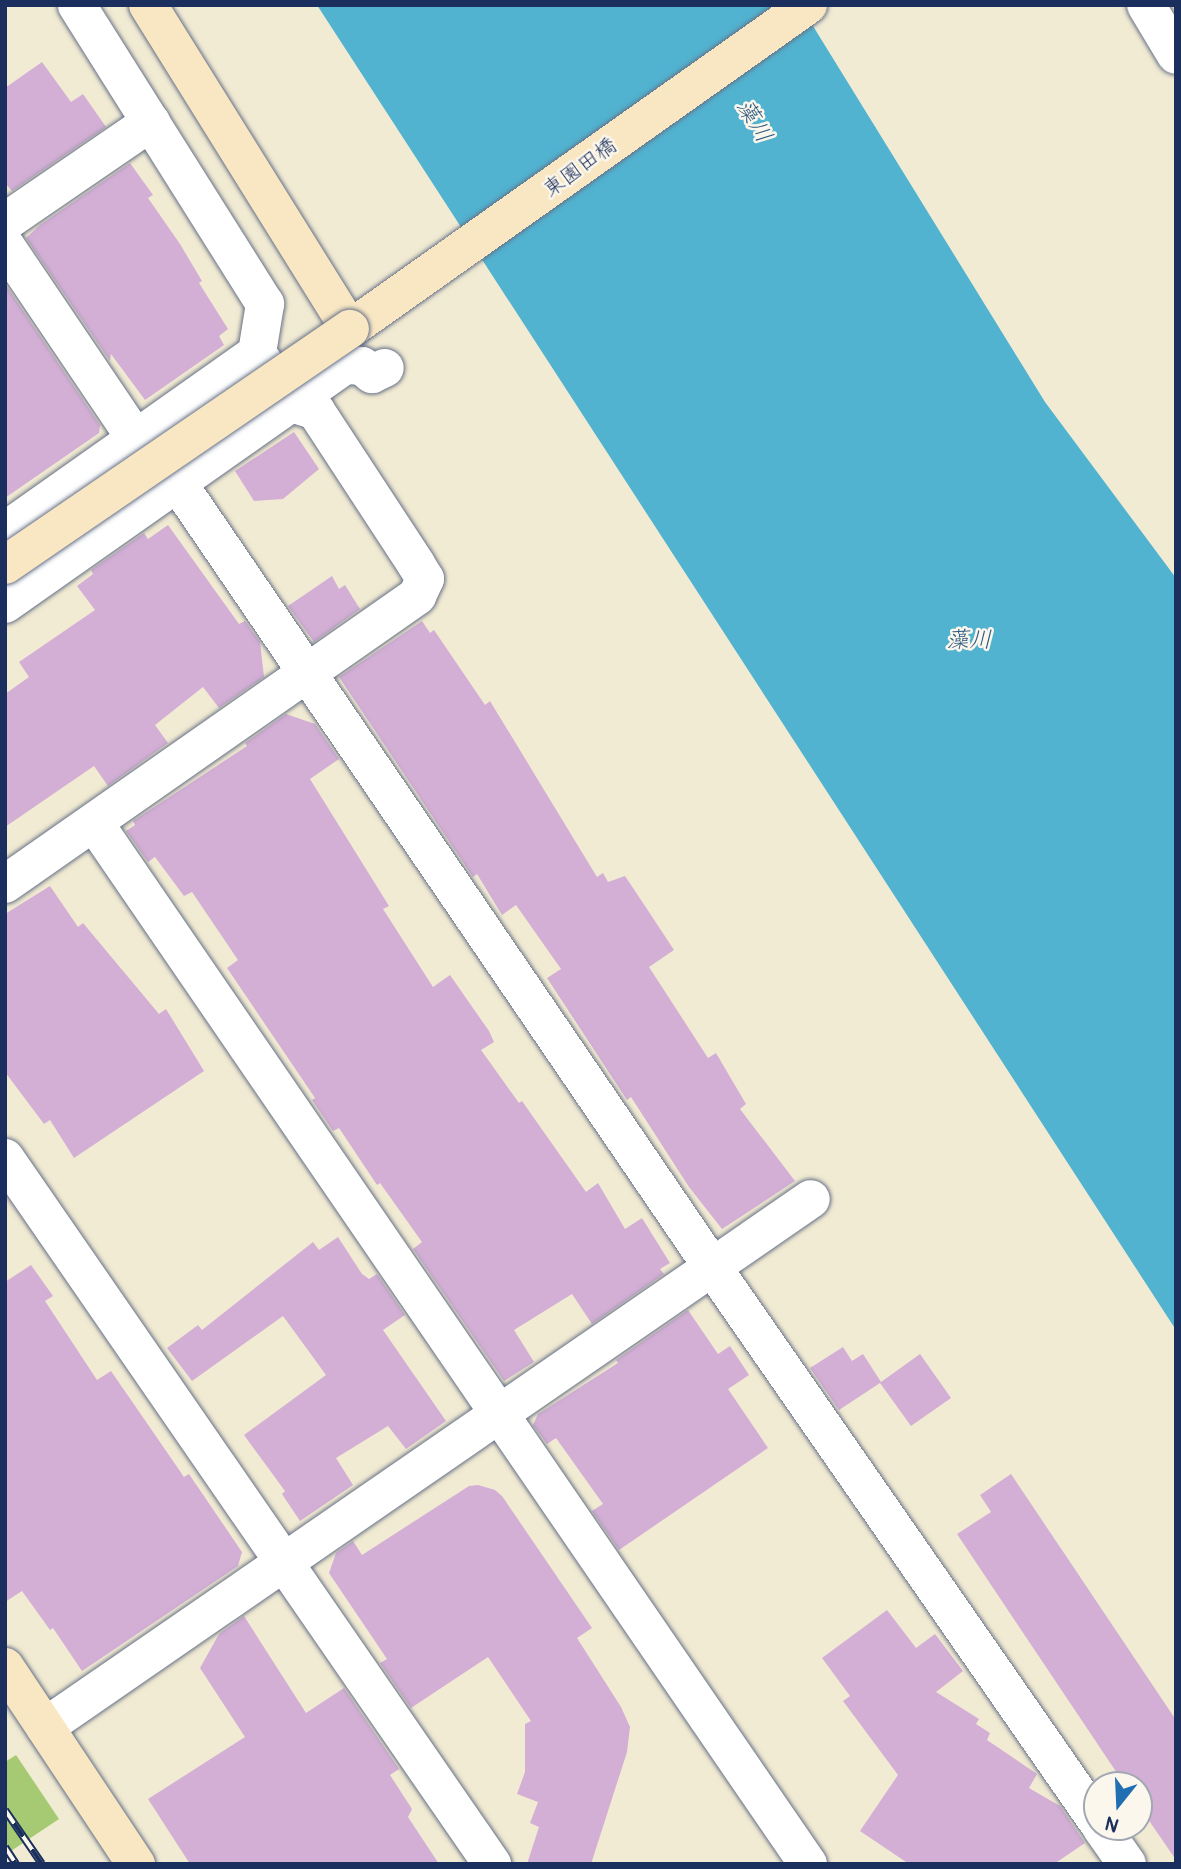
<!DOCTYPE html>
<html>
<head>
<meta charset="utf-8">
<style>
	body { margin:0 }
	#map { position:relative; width:1181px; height:1869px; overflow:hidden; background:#f2ebd3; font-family:Pangolin,"Klee One",sans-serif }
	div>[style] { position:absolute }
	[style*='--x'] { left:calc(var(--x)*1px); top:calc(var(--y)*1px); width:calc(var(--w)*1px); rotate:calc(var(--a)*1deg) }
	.green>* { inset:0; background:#a5ca73 }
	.water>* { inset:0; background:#51b3d0 }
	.building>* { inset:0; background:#d3afd5 }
	.roads { filter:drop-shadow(0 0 2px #667187) drop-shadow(0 0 2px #667187) }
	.street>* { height:38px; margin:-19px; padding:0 19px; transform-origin:19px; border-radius:19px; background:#fff }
	.secondary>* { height:38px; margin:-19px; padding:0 19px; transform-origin:19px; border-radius:19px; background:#f9e7c3 }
	.rail>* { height:8px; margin-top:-4px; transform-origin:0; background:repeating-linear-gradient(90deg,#fbf7ec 0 16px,#1b2f5e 0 32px); box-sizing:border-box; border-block:2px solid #1b2f5e }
	.bridges { filter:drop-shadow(0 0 2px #667187) drop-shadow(0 0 2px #667187) }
	.secondary-bridge>* { height:38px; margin:-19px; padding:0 19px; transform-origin:19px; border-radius:19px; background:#f9e7c3 }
	span { translate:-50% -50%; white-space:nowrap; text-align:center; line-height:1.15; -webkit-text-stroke:5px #fbf7ec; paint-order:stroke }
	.street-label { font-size:21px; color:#1b2f5e }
	.water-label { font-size:23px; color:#2b5780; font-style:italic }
	.frame { position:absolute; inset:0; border:7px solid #1b2f5e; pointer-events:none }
	.north { position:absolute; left:1083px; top:1771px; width:70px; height:70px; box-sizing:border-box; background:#fbf7ec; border:2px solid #a1a7b3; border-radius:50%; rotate:198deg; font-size:19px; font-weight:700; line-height:28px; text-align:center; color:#1b2f5e }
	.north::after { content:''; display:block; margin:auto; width:24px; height:32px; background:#1f6fb2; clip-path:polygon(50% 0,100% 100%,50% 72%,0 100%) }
</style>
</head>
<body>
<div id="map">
	<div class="green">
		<i style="clip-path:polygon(16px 1755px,59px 1819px,5px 1855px,5px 1762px)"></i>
	</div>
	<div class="water">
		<i style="clip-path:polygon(317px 5px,800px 5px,1045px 402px,1176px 578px,1176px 1330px)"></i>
	</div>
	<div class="building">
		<i style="clip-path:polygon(42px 62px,71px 102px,83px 94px,106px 127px,12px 191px,5px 183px,5px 88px)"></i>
		<i style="clip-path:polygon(130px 163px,153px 195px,148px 198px,180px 244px,202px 281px,199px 283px,228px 329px,219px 336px,224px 345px,145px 400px,111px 354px,110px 361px,26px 238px,40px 225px)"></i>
		<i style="clip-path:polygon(5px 284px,100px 425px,99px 433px,5px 498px)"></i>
		<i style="clip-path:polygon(294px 432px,319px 469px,283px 499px,254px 501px,235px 471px)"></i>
		<i style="clip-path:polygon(168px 525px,239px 624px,245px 621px,260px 642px,264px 677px,219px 708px,203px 687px,155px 725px,168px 743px,108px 786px,94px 766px,5px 827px,5px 694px,29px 677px,19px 662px,95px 610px,77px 586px,93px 574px,91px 570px,144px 533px,148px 539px)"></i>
		<i style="clip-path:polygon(332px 576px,339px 589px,345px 585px,360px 609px,314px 642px,288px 606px)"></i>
		<i style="clip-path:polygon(422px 621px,430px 633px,434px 630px,485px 705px,490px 701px,597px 877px,603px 873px,608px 882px,625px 876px,647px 909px,674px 950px,649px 967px,708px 1058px,716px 1053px,746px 1104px,740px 1109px,795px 1181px,722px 1229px,689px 1187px,631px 1097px,627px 1100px,547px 978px,561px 969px,516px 905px,502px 915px,477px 874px,473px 877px,339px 677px)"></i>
		<i style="clip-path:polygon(286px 714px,315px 724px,339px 759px,310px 779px,389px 906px,383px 909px,433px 987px,450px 975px,489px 1031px,494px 1042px,481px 1050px,519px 1103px,522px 1101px,586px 1192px,598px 1183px,625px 1229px,642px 1218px,670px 1263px,660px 1269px,664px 1274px,592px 1324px,572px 1294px,514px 1330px,534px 1362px,504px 1381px,413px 1249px,422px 1242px,380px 1183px,377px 1185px,339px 1128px,333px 1131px,312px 1100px,315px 1098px,227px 968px,238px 960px,192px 892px,184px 896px,155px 857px,148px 862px,126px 831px,135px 825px,133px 821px,247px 746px,245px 743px)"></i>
		<i style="clip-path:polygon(50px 886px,78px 927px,83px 923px,159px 1014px,166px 1009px,204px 1071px,74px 1158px,50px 1120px,44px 1124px,5px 1072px,5px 914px)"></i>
		<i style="clip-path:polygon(338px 1237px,362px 1274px,369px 1279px,377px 1274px,405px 1315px,383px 1330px,446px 1421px,406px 1449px,388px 1426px,336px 1458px,353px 1485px,300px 1521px,282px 1494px,285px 1491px,244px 1435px,326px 1375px,283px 1316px,192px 1381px,167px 1348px,198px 1325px,202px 1330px,313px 1242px,319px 1250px)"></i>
		<i style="clip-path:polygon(31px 1265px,53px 1296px,45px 1301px,97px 1380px,111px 1371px,184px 1477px,189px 1474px,242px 1552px,238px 1566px,82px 1671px,53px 1628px,50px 1630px,22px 1591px,5px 1602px,5px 1282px)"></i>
		<i style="clip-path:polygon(688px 1310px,718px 1354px,730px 1346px,749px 1375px,728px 1389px,768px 1448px,619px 1550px,592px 1511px,603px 1504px,556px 1438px,547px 1444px,533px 1425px,538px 1414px,618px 1363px,616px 1360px)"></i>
		<i style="clip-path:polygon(843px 1347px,852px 1361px,863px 1354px,881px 1382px,920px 1354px,951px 1398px,911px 1426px,880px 1383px,839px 1410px,810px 1368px)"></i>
		<i style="clip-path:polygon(1011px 1474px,1176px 1720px,1176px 1860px,1139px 1806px,1139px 1785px,1125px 1785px,957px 1534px,991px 1512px,980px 1495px)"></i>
		<i style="clip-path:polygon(478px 1485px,495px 1490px,502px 1496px,592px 1628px,577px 1638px,621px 1707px,630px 1727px,627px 1752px,591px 1864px,527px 1864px,539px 1827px,530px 1823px,538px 1802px,517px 1794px,525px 1772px,525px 1724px,531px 1721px,488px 1657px,411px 1708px,380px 1663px,387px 1659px,329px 1573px,336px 1553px,353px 1541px,362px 1555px,469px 1486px)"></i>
		<i style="clip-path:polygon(887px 1610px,916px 1648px,935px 1634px,963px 1671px,936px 1692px,979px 1719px,976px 1724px,990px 1733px,987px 1740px,1037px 1774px,1029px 1788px,1060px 1806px,1085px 1843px,1054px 1864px,909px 1864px,860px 1831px,898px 1775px,843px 1701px,850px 1696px,822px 1658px)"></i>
		<i style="clip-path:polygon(244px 1616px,306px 1713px,344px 1688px,399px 1769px,390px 1775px,412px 1809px,408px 1817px,439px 1864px,190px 1864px,148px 1799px,245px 1737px,200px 1668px,219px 1634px)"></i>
	</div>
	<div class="roads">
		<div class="street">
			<i style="--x:1146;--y:5;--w:58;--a:59"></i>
			<i style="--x:5;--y:222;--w:177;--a:-34.4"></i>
			<i style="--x:5;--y:245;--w:259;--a:56"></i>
			<i style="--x:177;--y:482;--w:951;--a:55.71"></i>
			<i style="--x:713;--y:1268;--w:673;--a:55.22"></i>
			<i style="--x:5;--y:531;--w:309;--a:-35.2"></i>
			<i style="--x:257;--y:353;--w:50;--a:-80.7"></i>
			<i style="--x:265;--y:304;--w:353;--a:-122.2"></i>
			<i style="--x:5;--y:604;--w:416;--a:-35.1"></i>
			<i style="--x:345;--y:365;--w:17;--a:3"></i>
			<i style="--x:362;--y:366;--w:13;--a:39"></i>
			<i style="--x:372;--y:374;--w:14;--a:-25"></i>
			<i style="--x:95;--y:824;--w:1261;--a:55.57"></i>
			<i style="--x:5;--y:884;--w:503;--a:-34.95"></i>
			<i style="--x:417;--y:596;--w:19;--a:-65"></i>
			<i style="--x:425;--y:579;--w:17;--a:-121"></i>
			<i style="--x:416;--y:564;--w:183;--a:-123.2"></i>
			<i style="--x:316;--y:411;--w:25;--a:-162"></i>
			<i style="--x:292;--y:403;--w:61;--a:-125"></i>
			<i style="--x:5;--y:1158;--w:858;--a:55.4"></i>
			<i style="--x:45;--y:1727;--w:930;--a:-34.58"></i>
			<i style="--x:1101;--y:1827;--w:45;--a:54.9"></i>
		</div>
		<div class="secondary">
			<i style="--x:148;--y:5;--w:382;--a:58.1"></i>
			<i style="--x:350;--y:329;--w:561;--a:-35.28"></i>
			<i style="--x:5;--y:1667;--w:237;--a:56.4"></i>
		</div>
	</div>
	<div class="rail">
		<i style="--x:5;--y:1810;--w:65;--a:55.6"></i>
		<i style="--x:5;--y:1847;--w:20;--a:57"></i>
	</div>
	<div class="bridges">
		<div class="secondary-bridge">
			<i style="--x:5;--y:565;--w:418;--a:-34.4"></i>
		</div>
	</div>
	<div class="street-label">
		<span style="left:580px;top:168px;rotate:-36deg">東園田橋</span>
	</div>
	<div class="water-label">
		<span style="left:754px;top:121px;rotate:59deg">藻川</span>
		<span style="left:969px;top:640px">藻川</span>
	</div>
	<div class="frame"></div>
	<div class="north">N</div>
</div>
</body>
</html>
